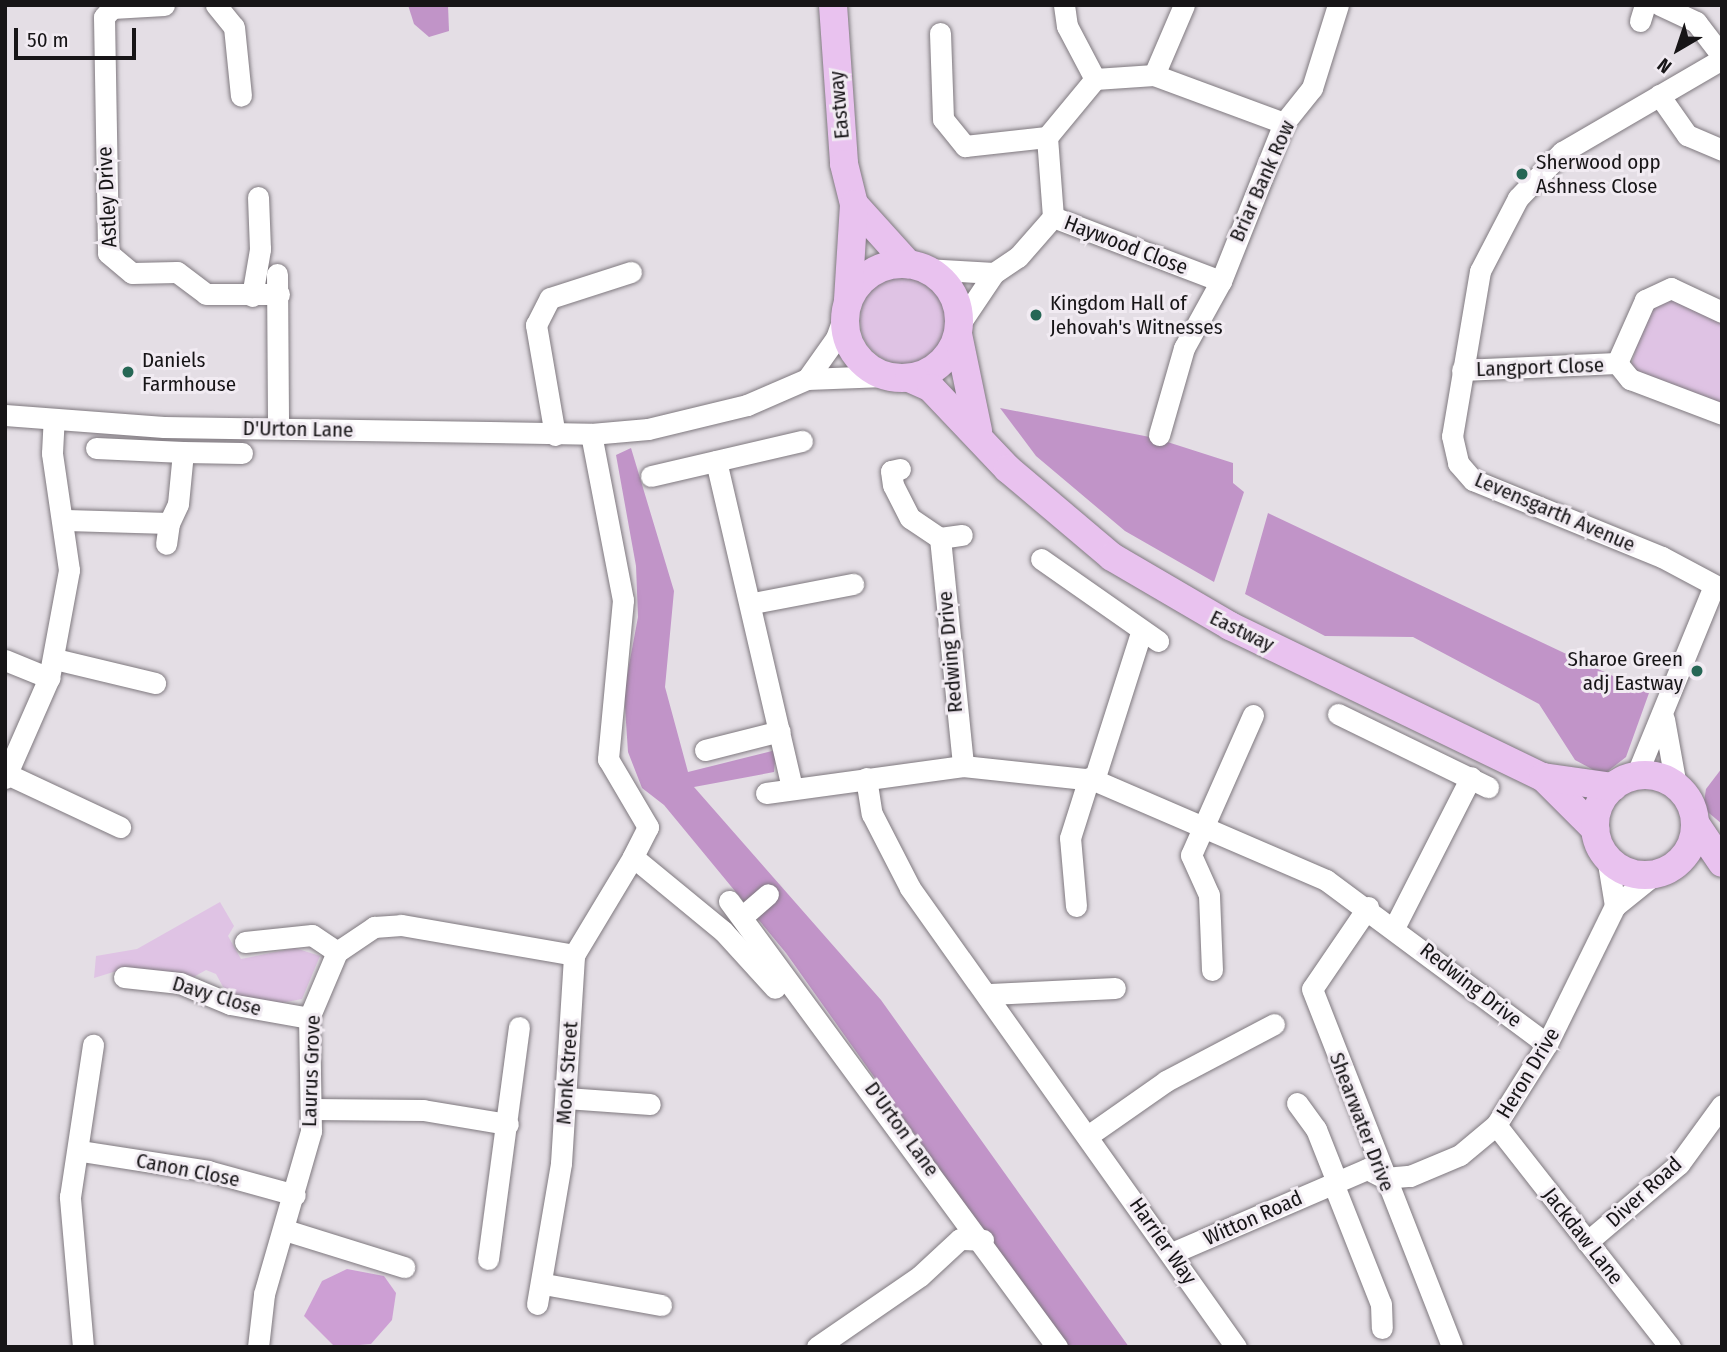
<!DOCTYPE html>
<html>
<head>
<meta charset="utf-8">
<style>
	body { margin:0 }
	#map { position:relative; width:1727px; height:1352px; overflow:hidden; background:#e4dee5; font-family:"Fira Sans Condensed",sans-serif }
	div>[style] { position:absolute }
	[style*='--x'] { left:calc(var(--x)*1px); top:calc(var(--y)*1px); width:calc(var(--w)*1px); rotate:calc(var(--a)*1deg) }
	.green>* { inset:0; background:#dfc3e4 }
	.round { border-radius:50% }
	.forest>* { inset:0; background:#c194c8 }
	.water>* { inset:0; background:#cd9fd4 }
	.roads { filter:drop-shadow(0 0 2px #7f797f) drop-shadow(0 0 2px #7f797f) }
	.minor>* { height:21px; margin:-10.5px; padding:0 10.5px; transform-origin:10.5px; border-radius:10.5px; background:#fff }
	.major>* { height:28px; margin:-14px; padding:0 14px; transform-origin:14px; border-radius:14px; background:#e9c2ef }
	.major>.ring { margin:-14px; padding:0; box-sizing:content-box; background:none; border:28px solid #e9c2ef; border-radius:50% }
	.dots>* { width:19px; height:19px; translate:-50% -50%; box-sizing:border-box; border:4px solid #f1ebf2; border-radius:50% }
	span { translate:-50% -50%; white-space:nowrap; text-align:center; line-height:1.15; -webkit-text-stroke:6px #f1ebf2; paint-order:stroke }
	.street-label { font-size:21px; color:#171517 }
	.poi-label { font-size:21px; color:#171517 }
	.left { translate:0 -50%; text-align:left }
	.right { translate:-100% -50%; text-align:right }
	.frame { position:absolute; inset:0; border:7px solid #171517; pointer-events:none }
	.north { position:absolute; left:1643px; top:14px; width:70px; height:70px; -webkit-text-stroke:5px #f1ebf2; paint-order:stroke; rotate:219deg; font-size:19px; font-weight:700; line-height:28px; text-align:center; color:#171517 }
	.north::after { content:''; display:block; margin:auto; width:24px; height:32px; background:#171517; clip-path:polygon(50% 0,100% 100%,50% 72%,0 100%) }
	.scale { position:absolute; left:14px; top:28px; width:122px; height:32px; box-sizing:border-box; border:4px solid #171517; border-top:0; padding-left:9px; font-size:21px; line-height:24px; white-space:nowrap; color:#171517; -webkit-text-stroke:5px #f1ebf2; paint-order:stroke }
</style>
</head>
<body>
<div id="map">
	<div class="green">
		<i class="round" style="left:860px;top:276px;width:88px;height:88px"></i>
		<i style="clip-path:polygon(1677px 297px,1722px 318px,1722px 406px,1649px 382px,1631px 367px,1645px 314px,1662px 299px)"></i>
		<i style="clip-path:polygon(220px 902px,234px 926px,228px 936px,241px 959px,295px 948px,320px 956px,302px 999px,276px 1004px,228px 996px,216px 974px,206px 970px,190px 979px,123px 969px,94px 978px,96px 956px,137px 949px)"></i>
	</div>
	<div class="forest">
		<i style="clip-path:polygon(408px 5px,448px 5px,449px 31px,429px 37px,414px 24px)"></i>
		<i style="clip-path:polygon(1000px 408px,1155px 438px,1233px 463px,1233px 483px,1244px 492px,1214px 582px,1125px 531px,1036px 456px)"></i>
		<i style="clip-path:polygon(631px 448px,674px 591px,665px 687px,688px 772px,776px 750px,774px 772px,694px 787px,881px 1000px,1129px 1347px,1066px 1347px,786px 953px,664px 805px,642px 788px,628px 752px,624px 692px,638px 617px,636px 566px,616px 455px)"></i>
		<i style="clip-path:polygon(1268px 513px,1649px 693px,1626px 757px,1603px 775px,1575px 760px,1539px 704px,1413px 637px,1325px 636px,1245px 594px)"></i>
		<i style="clip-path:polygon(1722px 768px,1722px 824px,1703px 808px,1706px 789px)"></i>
	</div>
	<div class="water">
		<i style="clip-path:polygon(347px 1269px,384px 1276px,396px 1293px,392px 1320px,371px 1344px,335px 1347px,304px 1316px,322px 1281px)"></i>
	</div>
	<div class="roads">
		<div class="minor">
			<i style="--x:164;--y:5;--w:52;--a:176.7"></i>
			<i style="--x:112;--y:8;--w:12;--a:132"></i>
			<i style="--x:104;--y:17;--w:236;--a:89"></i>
			<i style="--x:108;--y:253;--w:31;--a:40"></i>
			<i style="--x:132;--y:273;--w:45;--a:-1.3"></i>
			<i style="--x:177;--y:272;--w:36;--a:37"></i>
			<i style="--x:206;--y:294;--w:73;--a:0"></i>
			<i style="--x:216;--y:5;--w:28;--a:51"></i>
			<i style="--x:234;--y:27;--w:69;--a:84.2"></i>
			<i style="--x:1064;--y:5;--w:21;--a:82"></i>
			<i style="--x:1067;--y:26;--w:60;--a:62.2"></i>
			<i style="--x:1660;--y:5;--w:40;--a:25"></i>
			<i style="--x:1696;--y:22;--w:43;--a:52.6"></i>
			<i style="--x:1640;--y:21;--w:17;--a:-73"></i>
			<i style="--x:940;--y:33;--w:86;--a:88"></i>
			<i style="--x:943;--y:119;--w:35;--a:51"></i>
			<i style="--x:965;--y:146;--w:82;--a:-6.3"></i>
			<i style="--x:1722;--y:59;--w:185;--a:149.8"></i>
			<i style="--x:1562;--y:152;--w:64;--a:133.7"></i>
			<i style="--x:1518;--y:198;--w:82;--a:117.5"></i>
			<i style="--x:1480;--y:271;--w:167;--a:99.6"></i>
			<i style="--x:1452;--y:436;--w:28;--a:77"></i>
			<i style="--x:1458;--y:463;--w:23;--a:49"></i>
			<i style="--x:1473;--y:480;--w:204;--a:22.2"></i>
			<i style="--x:1662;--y:557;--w:68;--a:28.1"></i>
			<i style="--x:1154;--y:75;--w:76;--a:-66.8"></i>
			<i style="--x:1659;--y:95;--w:49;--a:55"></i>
			<i style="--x:1687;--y:135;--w:38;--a:23"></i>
			<i style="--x:1053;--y:217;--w:180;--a:20.9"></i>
			<i style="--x:925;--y:269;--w:69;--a:3.3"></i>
			<i style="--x:277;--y:274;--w:153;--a:89.6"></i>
			<i style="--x:252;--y:296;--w:48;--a:-80.3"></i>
			<i style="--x:260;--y:249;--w:52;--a:-92.2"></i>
			<i style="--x:1722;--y:312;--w:56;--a:-154.8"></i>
			<i style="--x:1671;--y:288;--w:29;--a:155"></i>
			<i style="--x:1645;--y:300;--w:69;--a:114"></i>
			<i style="--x:1617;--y:363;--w:21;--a:51"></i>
			<i style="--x:1630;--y:379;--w:98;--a:20.8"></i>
			<i style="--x:959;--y:325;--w:63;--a:-56.1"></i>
			<i style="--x:994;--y:273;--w:29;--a:-34"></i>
			<i style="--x:1018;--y:257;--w:53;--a:-48.8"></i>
			<i style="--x:1053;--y:217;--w:80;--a:-94.3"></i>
			<i style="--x:1047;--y:137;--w:75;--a:-50.4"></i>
			<i style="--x:1095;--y:79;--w:59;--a:-3.9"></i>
			<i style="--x:1154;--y:75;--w:139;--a:20.3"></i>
			<i style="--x:1462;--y:370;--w:155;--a:-2.6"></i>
			<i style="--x:807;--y:379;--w:50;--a:-54.7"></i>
			<i style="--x:836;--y:338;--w:27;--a:-70"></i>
			<i style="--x:5;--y:415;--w:159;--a:4.3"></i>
			<i style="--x:164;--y:427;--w:427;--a:0.9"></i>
			<i style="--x:591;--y:434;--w:57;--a:-5"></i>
			<i style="--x:648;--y:429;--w:102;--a:-13.6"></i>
			<i style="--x:747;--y:405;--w:65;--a:-23.4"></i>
			<i style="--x:807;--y:379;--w:77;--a:-2.2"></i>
			<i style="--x:591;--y:434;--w:169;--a:79.1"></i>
			<i style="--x:623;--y:600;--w:160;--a:95.4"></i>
			<i style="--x:608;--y:759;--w:79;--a:59.5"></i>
			<i style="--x:648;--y:827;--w:34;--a:117"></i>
			<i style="--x:555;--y:435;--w:112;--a:-99.8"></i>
			<i style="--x:536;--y:325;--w:30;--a:-63"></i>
			<i style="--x:550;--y:298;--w:85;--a:-17.8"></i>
			<i style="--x:1159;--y:435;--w:91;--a:-74"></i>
			<i style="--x:1184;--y:348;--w:77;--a:-61.1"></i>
			<i style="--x:1221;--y:281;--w:170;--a:-68.3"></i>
			<i style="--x:1284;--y:123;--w:45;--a:-51.3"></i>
			<i style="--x:1312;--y:88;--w:87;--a:-72.6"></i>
			<i style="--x:96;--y:448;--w:87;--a:2.6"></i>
			<i style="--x:183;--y:452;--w:52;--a:95.5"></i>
			<i style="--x:178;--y:504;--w:21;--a:115"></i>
			<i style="--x:183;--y:452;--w:59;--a:1"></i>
			<i style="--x:716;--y:461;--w:335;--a:76.9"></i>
			<i style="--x:900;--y:469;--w:9;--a:167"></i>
			<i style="--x:891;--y:471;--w:14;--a:82"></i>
			<i style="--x:893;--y:485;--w:37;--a:63"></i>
			<i style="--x:910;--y:518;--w:36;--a:34"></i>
			<i style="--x:940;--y:538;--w:22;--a:-8"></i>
			<i style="--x:651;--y:476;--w:155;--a:-13.1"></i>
			<i style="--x:66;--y:520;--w:103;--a:1.7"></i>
			<i style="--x:169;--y:523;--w:21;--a:98"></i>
			<i style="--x:940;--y:538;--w:229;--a:84.2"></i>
			<i style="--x:1041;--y:559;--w:143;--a:35"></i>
			<i style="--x:753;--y:603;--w:102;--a:-10.8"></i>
			<i style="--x:55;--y:659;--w:103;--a:13.5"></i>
			<i style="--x:5;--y:660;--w:48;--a:22.2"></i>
			<i style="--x:1338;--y:714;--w:167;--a:26"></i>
			<i style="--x:1664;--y:719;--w:68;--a:79.8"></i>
			<i style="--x:705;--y:750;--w:77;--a:-14.2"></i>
			<i style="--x:7;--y:774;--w:125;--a:25.1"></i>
			<i style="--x:1636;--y:776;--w:205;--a:-67.7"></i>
			<i style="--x:5;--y:778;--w:109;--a:-66.3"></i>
			<i style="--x:49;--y:678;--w:110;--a:-79.5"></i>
			<i style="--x:69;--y:570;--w:118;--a:-98.3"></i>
			<i style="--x:52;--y:453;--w:33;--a:-87"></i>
			<i style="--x:866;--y:778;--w:36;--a:81"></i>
			<i style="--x:872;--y:814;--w:83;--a:62.8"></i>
			<i style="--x:910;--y:888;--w:563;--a:54.62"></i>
			<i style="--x:1094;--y:780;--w:157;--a:-72.3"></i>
			<i style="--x:766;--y:793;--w:199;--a:-7.8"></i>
			<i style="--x:963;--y:766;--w:132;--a:6.1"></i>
			<i style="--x:1094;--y:780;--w:253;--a:23.3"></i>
			<i style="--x:1326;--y:880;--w:275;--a:36.6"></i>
			<i style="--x:1607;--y:857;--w:50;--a:80.7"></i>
			<i style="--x:1615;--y:906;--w:53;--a:-38.8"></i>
			<i style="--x:729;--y:901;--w:554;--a:53.67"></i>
			<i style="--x:1076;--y:906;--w:68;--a:-95"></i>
			<i style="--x:1070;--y:838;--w:63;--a:-72.4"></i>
			<i style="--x:1368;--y:907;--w:99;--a:124.3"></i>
			<i style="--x:1312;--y:989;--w:384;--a:68.6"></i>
			<i style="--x:743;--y:916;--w:33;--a:-41"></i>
			<i style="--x:1395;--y:926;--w:167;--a:-63"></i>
			<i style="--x:245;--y:942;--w:67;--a:-6"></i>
			<i style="--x:312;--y:935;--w:30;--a:34"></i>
			<i style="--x:1212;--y:970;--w:75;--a:-92.3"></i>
			<i style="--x:1209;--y:895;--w:44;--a:-114.2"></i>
			<i style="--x:1191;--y:855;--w:153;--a:-66.1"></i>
			<i style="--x:124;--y:977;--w:56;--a:6.1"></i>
			<i style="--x:180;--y:983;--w:54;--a:22.8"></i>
			<i style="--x:230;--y:1004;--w:80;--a:10"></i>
			<i style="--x:990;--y:994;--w:125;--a:-2.7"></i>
			<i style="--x:566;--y:1098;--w:84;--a:4.1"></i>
			<i style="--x:1297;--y:1103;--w:32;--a:54"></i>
			<i style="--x:1316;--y:1129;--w:57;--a:68.4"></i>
			<i style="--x:311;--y:1109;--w:112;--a:0.5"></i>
			<i style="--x:423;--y:1110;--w:86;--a:9.4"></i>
			<i style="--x:1496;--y:1125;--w:282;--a:51.9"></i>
			<i style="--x:1089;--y:1135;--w:94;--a:-35"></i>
			<i style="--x:1166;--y:1081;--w:122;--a:-27.8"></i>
			<i style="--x:81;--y:1151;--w:129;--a:8.9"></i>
			<i style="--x:208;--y:1171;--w:90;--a:15.4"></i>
			<i style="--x:1333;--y:1183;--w:130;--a:68.4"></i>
			<i style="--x:1381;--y:1304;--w:24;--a:88"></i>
			<i style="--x:285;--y:1230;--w:125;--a:17.3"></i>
			<i style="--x:1587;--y:1242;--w:121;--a:-40.3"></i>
			<i style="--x:1679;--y:1164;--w:73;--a:-53.9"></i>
			<i style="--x:1172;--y:1253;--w:212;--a:-23.3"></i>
			<i style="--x:1367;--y:1169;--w:20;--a:27"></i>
			<i style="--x:1385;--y:1178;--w:25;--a:-5"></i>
			<i style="--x:1410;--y:1176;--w:54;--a:-22.8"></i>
			<i style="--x:1460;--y:1155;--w:47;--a:-39.8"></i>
			<i style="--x:1496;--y:1125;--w:96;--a:-57.8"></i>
			<i style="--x:1547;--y:1044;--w:154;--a:-63.8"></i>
			<i style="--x:488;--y:1259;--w:234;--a:-82.4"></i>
			<i style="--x:544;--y:1284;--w:119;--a:10.2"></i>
			<i style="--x:537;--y:1304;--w:143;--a:-80.3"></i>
			<i style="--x:561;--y:1163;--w:208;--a:-86.4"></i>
			<i style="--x:574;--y:955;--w:114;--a:-59"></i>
			<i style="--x:633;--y:857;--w:117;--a:39.4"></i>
			<i style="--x:723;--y:931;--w:77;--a:47.6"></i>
			<i style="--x:83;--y:1347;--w:151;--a:-95"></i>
			<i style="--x:70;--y:1197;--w:154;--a:-81.4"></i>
			<i style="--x:258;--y:1347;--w:53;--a:-83.5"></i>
			<i style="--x:264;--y:1294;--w:170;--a:-73.9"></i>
			<i style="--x:311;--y:1131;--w:113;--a:-91"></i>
			<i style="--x:309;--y:1018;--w:72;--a:-67"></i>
			<i style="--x:337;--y:952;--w:45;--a:-34"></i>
			<i style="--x:374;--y:927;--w:27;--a:-4"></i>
			<i style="--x:401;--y:925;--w:176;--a:9.8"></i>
			<i style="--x:817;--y:1347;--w:125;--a:-34.6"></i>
			<i style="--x:920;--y:1276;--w:54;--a:-42.8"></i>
			<i style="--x:960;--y:1239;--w:23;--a:2"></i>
		</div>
		<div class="major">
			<i style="--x:833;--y:5;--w:159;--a:86"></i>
			<i style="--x:844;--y:164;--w:41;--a:76"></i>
			<i style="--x:854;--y:204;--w:81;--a:48"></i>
			<i class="ring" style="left:845px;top:264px;width:86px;height:86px"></i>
			<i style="--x:848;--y:300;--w:96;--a:-86.4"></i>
			<i style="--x:958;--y:334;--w:99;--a:78.3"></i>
			<i style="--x:909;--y:378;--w:24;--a:24"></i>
			<i style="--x:931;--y:388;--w:112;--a:46.5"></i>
			<i style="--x:1008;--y:469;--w:136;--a:40.2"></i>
			<i style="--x:1112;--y:557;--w:137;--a:30.3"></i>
			<i style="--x:1230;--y:626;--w:348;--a:25.8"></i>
			<i style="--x:1543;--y:777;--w:74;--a:45"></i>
			<i class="ring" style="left:1595px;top:775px;width:72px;height:72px"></i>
			<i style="--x:1543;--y:777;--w:71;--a:8.1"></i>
			<i style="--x:1695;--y:823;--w:48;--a:56"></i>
		</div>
	</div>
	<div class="dots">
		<i style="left:1522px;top:174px;background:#266755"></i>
		<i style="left:1036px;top:315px;background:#266755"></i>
		<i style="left:128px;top:372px;background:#266755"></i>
		<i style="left:1697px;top:671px;background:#266755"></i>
	</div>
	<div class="street-label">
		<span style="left:839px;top:105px;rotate:-95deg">Eastway</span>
		<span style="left:1262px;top:181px;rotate:-66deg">Briar Bank Row</span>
		<span style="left:107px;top:197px;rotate:-93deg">Astley Drive</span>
		<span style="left:1126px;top:245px;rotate:21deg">Haywood Close</span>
		<span style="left:1540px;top:367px;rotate:-2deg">Langport Close</span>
		<span style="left:298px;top:429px;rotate:1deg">D'Urton Lane</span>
		<span style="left:1555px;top:512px;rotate:23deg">Levensgarth Avenue</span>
		<span style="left:1242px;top:631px;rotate:26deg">Eastway</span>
		<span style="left:950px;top:652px;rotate:-95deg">Redwing Drive</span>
		<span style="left:1471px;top:985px;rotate:38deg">Redwing Drive</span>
		<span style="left:217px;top:996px;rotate:17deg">Davy Close</span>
		<span style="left:311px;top:1071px;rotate:-88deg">Laurus Grove</span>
		<span style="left:567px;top:1073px;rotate:-86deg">Monk Street</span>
		<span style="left:1528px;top:1073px;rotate:-59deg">Heron Drive</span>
		<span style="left:1362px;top:1122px;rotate:69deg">Shearwater Drive</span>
		<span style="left:902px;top:1129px;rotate:54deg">D'Urton Lane</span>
		<span style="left:188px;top:1170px;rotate:11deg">Canon Close</span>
		<span style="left:1644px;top:1192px;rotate:-42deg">Diver Road</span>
		<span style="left:1253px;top:1218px;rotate:-24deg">Witton Road</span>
		<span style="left:1583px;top:1236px;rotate:52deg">Jackdaw Lane</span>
		<span style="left:1163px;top:1241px;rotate:55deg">Harrier Way</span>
	</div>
	<div class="poi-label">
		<span class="left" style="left:1536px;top:174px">Sherwood opp<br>Ashness Close</span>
		<span class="left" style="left:1050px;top:315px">Kingdom Hall of<br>Jehovah's Witnesses</span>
		<span class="left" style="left:142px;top:372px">Daniels<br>Farmhouse</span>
		<span class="right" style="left:1683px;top:671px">Sharoe Green<br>adj Eastway</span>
	</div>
	<div class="frame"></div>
	<div class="north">N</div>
	<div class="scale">50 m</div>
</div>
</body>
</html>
